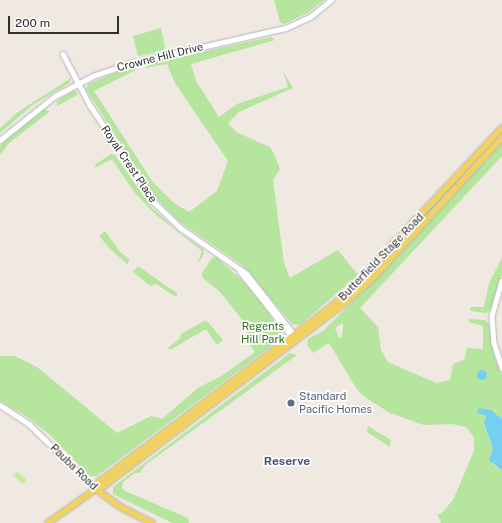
<!DOCTYPE html>
<html>
<head>
<meta charset="utf-8">
<style>
	body { margin:0 }
	#map { position:relative; width:502px; height:523px; overflow:hidden; background:#efe9e1; font-family:"Public Sans",sans-serif }
	div>[style] { position:absolute }
	[style*='--x'] { left:calc(var(--x)*1px); top:calc(var(--y)*1px); width:calc(var(--w)*1px); rotate:calc(var(--a)*1deg) }
	.green>* { inset:0; background:#b6e59e }
	.pitch>* { inset:0; background:#c9ec9a; transform-origin:0 0 }
	.water>* { inset:0; background:#75cff0 }
	.round { border-radius:50% }
	.roads { filter:drop-shadow(0 0 1px #b4b7c1) drop-shadow(0 0 1px #b4b7c1) }
	.minor>* { height:4.5px; margin:-2.25px; padding:0 2.25px; transform-origin:2.25px; border-radius:2.25px; background:#fff }
	.major>* { height:5.5px; margin:-2.75px; padding:0 2.75px; transform-origin:2.75px; border-radius:2.75px; background:#f2d163 }
	.dots>* { width:11px; height:11px; translate:-50% -50%; box-sizing:border-box; border:2px solid #fff; border-radius:50% }
	span { translate:-50% -50%; white-space:nowrap; text-align:center; line-height:1.15; -webkit-text-stroke:3.5px #fff; paint-order:stroke }
	.street-label { font-size:11px; color:#2e2e2e }
	.park-label { font-size:11px; color:#2c6e1b }
	.service-label { font-size:11px; color:#4e5e75 }
	.left { translate:0 -50%; text-align:left }
	.neighbourhood-label { font-size:12px; color:#4d5680; font-weight:700 }
	.scale { position:absolute; left:8px; top:16px; width:111px; height:18px; box-sizing:border-box; border:2px solid #2e2e2e; border-top:0; padding-left:5px; font-size:12px; line-height:14px; white-space:nowrap; color:#2e2e2e; -webkit-text-stroke:3px #fff; paint-order:stroke }
</style>
</head>
<body>
<div id="map">
	<div class="green">
		<i style="clip-path:polygon(274px 0,324px 0,307px 13px,284px 24px,280px 22px)"></i>
		<i style="clip-path:polygon(161px 28px,165px 47px,163px 51px,138px 56px,133px 36px)"></i>
		<i style="clip-path:polygon(271px 37px,275px 40px,191px 64px,196px 81px,219px 117px,237px 104px,288px 87px,283px 71px,293px 88px,239px 112px,228px 123px,236px 132px,270px 147px,274px 154px,280px 169px,273px 180px,284px 263px,290px 278px,338px 250px,358px 275px,300px 325px,292px 324px,242px 265px,180px 222px,156px 198px,86px 89px,88px 84px,112px 74px,132px 68px,136px 70px,94px 91px,152px 181px,174px 203px,189px 212px,217px 191px,228px 161px,175px 83px,167px 64px,145px 68px,147px 64px)"></i>
		<i style="clip-path:polygon(71px 78px,70px 83px,34px 104px,0 133px,0 128px,18px 112px)"></i>
		<i style="clip-path:polygon(73px 91px,78px 93px,76px 96px,57px 106px,57px 101px)"></i>
		<i style="clip-path:polygon(44px 109px,49px 111px,48px 113px,9px 143px,0 155px,0 146px,5px 141px)"></i>
		<i style="clip-path:polygon(502px 130px,502px 133px,474px 164px,370px 277px,304px 331px,359px 285px)"></i>
		<i style="clip-path:polygon(evenodd,502px 142px,502px 156px,360px 308px,378px 327px,381px 350px,388px 362px,436px 383px,450px 380px,453px 364px,464px 360px,467px 348px,483px 349px,483px 326px,468px 322px,470px 319px,485px 320px,489px 325px,494px 356px,502px 375px,502px 419px,491px 410px,476px 409px,487px 418px,484px 423px,493px 449px,492px 464px,502px 471px,502px 523px,441px 523px,437px 514px,441px 514px,453px 500px,474px 451px,474px 438px,466px 427px,452px 424px,424px 425px,390px 413px,366px 398px,356px 388px,329px 343px,313px 353px,307px 345px,308px 339px,323px 331px,388px 266px,502px 142px,343px 323px,342px 337px,339px 338px,335px 328px,343px 323px)"></i>
		<i style="clip-path:polygon(111px 154px,115px 155px,152px 208px,181px 234px,203px 249px,204px 254px,197px 265px,202px 251px,155px 214px,134px 192px,112px 159px,95px 168px,96px 164px)"></i>
		<i style="clip-path:polygon(105px 231px,120px 252px,130px 260px,127px 264px,111px 250px,99px 236px)"></i>
		<i style="clip-path:polygon(216px 257px,241px 279px,258px 298px,281px 331px,281px 339px,97px 476px,90px 476px,50px 435px,26px 416px,0 401px,0 356px,15px 356px,37px 367px,117px 433px,151px 416px,162px 419px,198px 388px,223px 375px,255px 352px,245px 338px,248px 330px,244px 322px,220px 292px,203px 278px,202px 273px,212px 258px)"></i>
		<i style="clip-path:polygon(502px 258px,502px 275px,491px 309px,486px 313px,470px 311px,471px 307px,484px 307px,489px 283px)"></i>
		<i style="clip-path:polygon(138px 266px,178px 294px,176px 297px,156px 284px,150px 286px,133px 272px)"></i>
		<i style="clip-path:polygon(206px 320px,223px 340px,217px 345px,206px 329px,170px 350px,168px 348px,180px 338px,181px 334px)"></i>
		<i style="clip-path:polygon(290px 353px,297px 355px,145px 465px,140px 473px,135px 473px,123px 482px,122px 487px,125px 491px,188px 518px,189px 523px,172px 523px,113px 494px,113px 487px)"></i>
		<i style="clip-path:polygon(368px 426px,391px 440px,390px 447px,367px 432px)"></i>
	</div>
	<div class="pitch">
		<i style="left:17px;top:471px;width:13px;height:6px;rotate:42deg"></i>
	</div>
	<div class="water">
		<i class="round" style="left:477px;top:370px;width:10px;height:10px"></i>
		<i style="clip-path:polygon(479px 408px,491px 410px,502px 419px,502px 471px,489px 460px,493px 449px,484px 423px,486px 416px,476px 412px)"></i>
	</div>
	<div class="roads">
		<div class="minor">
			<i style="--x:63;--y:54;--w:58;--a:62.1"></i>
			<i style="--x:90;--y:105;--w:116;--a:56.6"></i>
			<i style="--x:154;--y:202;--w:37;--a:44"></i>
			<i style="--x:181;--y:228;--w:80;--a:34.9"></i>
			<i style="--x:247;--y:274;--w:80;--a:52.1"></i>
			<i style="--x:0;--y:140;--w:70;--a:-38.7"></i>
			<i style="--x:55;--y:96;--w:43;--a:-27.8"></i>
			<i style="--x:93;--y:76;--w:36;--a:-19"></i>
			<i style="--x:127;--y:64;--w:163;--a:-12.8"></i>
			<i style="--x:286;--y:28;--w:26;--a:-25"></i>
			<i style="--x:310;--y:17;--w:27;--a:-39"></i>
			<i style="--x:240;--y:271;--w:87;--a:51.5"></i>
			<i style="--x:502;--y:281;--w:36;--a:106"></i>
			<i style="--x:492;--y:316;--w:27;--a:86"></i>
			<i style="--x:494;--y:343;--w:26;--a:72"></i>
			<i style="--x:0;--y:405;--w:35;--a:33"></i>
			<i style="--x:29;--y:424;--w:93;--a:44.1"></i>
		</div>
		<div class="major">
			<i style="--x:96;--y:489;--w:8;--a:-67"></i>
			<i style="--x:99;--y:482;--w:283;--a:-37"></i>
			<i style="--x:325;--y:312;--w:30;--a:-41"></i>
			<i style="--x:348;--y:292;--w:225;--a:-46.8"></i>
			<i style="--x:96;--y:489;--w:29;--a:36"></i>
			<i style="--x:119;--y:506;--w:37;--a:27"></i>
			<i style="--x:48;--y:523;--w:59;--a:-35.3"></i>
			<i style="--x:96;--y:489;--w:9;--a:-21"></i>
			<i style="--x:104;--y:486;--w:303;--a:-37.2"></i>
			<i style="--x:345;--y:303;--w:40;--a:-42"></i>
			<i style="--x:375;--y:276;--w:188;--a:-47.4"></i>
		</div>
	</div>
	<div class="dots">
		<i style="left:291px;top:403px;background:#5c6f8a"></i>
	</div>
	<div class="street-label">
		<span style="left:160px;top:57px;rotate:-14deg">Crowne Hill Drive</span>
		<span style="left:129px;top:164px;rotate:56deg">Royal Crest Place</span>
		<span style="left:381px;top:257px;rotate:-46deg">Butterfield Stage Road</span>
		<span style="left:74px;top:467px;rotate:44deg">Pauba Road</span>
	</div>
	<div class="park-label">
		<span style="left:263px;top:333px">Regents<br>Hill Park</span>
	</div>
	<div class="service-label">
		<span class="left" style="left:299px;top:403px">Standard<br>Pacific Homes</span>
	</div>
	<div class="neighbourhood-label">
		<span style="left:287px;top:462px">Reserve</span>
	</div>
	<div class="scale">200 m</div>
</div>
</body>
</html>
